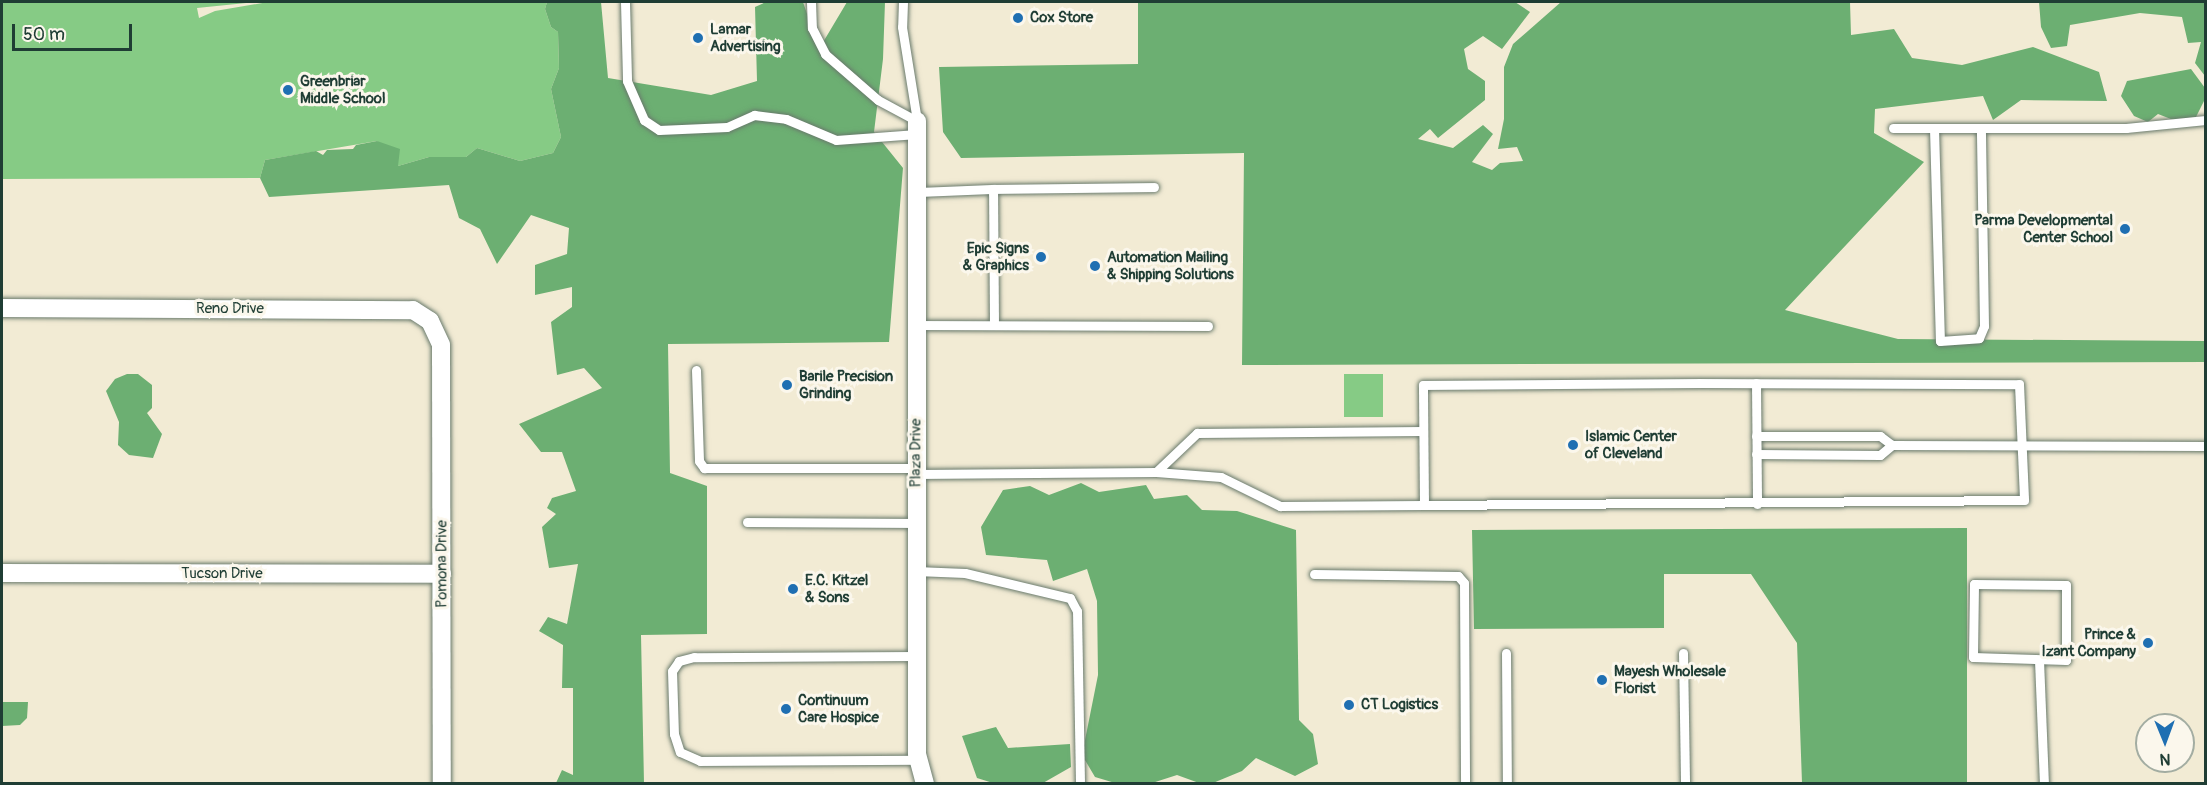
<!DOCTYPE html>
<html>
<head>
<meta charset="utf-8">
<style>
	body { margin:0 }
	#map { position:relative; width:2207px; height:785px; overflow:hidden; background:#f2ebd4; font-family:Pangolin,sans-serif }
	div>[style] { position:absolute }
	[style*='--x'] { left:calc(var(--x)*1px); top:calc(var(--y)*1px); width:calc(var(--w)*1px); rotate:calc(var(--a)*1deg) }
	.green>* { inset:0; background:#86cb85; transform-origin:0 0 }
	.forest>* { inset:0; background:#6caf72 }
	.roads { filter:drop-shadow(0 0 2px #697a6c) drop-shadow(0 0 2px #697a6c) }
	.lane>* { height:9px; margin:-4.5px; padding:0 4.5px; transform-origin:4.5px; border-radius:4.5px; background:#fff }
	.street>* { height:18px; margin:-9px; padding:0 9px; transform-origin:9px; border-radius:9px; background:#fff }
	.dots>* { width:16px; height:16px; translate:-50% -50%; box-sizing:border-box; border:3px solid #fbf7ec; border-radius:50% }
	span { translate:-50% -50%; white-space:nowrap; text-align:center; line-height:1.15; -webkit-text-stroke:6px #fbf7ec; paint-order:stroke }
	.poi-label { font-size:15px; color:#1f3d34; font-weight:700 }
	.left { translate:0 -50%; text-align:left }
	.right { translate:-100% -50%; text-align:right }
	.street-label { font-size:15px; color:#1f3d34 }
	.frame { position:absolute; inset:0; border:3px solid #1f3d34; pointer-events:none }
	.north { position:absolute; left:2135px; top:713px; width:60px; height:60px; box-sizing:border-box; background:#fbf7ec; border:2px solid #a3ada2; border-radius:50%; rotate:179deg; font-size:16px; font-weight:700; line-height:24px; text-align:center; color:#1f3d34 }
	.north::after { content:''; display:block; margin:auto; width:21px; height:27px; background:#1f6fb2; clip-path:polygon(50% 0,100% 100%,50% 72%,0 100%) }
	.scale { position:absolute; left:12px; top:24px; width:120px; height:27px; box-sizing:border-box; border:3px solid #1f3d34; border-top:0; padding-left:8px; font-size:18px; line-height:21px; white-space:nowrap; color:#1f3d34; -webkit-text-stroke:4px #fbf7ec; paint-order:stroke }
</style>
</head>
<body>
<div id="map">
	<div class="green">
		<i style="clip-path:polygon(2px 2px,257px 2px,197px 8px,199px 18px,215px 11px,268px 2px,547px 2px,545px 9px,551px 27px,558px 32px,559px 68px,551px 89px,561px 137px,553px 153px,520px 161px,477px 148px,466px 157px,429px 157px,398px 166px,377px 141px,265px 160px,260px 178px,2px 179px)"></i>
		<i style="left:1344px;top:374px;width:39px;height:43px"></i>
	</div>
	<div class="forest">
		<i style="clip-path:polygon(547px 2px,601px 2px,608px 78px,711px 95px,757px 81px,755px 7px,766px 2px,803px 2px,819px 49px,847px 2px,885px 2px,883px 59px,874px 132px,903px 168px,889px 342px,668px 344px,670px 473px,707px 486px,707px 634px,641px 635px,644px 783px,556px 783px,562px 770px,573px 775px,573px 688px,562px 688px,563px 645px,539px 631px,548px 617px,567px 624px,578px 564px,549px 568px,542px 527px,556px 514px,547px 508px,552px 498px,576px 491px,562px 452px,541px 452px,519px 424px,602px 388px,584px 368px,557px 375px,551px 322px,572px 307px,572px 287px,535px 295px,535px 265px,567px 254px,569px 228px,531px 215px,497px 264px,480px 229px,459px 218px,449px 185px,269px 197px,260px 178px,265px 160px,316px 151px,323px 155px,327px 150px,353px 149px,356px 145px,377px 141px,400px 149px,398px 166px,429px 157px,466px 157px,477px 148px,520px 161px,553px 153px,561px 137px,551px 89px,559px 68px,558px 32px,551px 27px,545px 9px)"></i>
		<i style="clip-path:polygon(1138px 2px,1515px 2px,1530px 12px,1502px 49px,1483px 36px,1464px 49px,1468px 69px,1485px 81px,1485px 100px,1438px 138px,1430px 129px,1418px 139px,1453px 148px,1483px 125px,1493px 134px,1472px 162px,1492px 170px,1500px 163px,1523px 161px,1517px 147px,1498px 149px,1504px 119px,1504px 67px,1513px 44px,1561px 2px,1850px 2px,1851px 35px,1894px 29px,1912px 58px,1962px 65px,2033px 47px,2099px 72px,2107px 101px,2021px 100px,1993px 120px,1983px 96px,1875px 109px,1874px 133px,1924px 162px,1785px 310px,1898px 339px,2205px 341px,2205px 362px,1242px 365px,1244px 153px,961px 158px,943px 132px,939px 67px,1138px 64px)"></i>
		<i style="clip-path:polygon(2039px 2px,2205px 2px,2205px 76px,2195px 63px,2201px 42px,2188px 43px,2182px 17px,2140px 13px,2070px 25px,2067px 46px,2051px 48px,2041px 27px)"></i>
		<i style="clip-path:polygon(2191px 69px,2205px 88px,2205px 99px,2196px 117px,2176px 121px,2158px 114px,2148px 122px,2134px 116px,2121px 96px,2127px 81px)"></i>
		<i style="clip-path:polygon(127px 374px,138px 374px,152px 385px,152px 408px,147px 413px,162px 434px,153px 458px,129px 455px,118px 445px,119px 422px,106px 391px,115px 379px)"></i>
		<i style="clip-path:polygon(1081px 483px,1099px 492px,1146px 485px,1154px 499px,1187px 495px,1202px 510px,1237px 511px,1296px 530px,1299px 720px,1313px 734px,1318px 764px,1295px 776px,1256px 758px,1242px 771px,1213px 783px,1199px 783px,1177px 775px,1149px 784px,1115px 783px,1095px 777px,1082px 755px,1098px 675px,1097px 601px,1087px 569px,1053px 581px,1047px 560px,986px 555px,981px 527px,1003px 490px,1030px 486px,1049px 495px)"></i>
		<i style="clip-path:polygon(1967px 528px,1967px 783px,1802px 783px,1797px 643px,1751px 574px,1664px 574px,1664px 628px,1474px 629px,1472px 530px)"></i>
		<i style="clip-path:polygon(2px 702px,28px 702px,27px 718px,20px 725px,2px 726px)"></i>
		<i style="clip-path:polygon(996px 727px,1008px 748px,1070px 744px,1071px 767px,1043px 783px,993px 783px,977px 778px,962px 736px)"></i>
	</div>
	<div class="roads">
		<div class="lane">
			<i style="--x:625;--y:2;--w:79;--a:88.5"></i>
			<i style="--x:627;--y:81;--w:43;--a:66.4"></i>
			<i style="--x:644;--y:120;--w:18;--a:34"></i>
			<i style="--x:659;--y:130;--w:68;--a:-2.5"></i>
			<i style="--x:727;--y:127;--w:30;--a:-24"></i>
			<i style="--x:754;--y:115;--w:32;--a:7"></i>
			<i style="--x:786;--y:119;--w:54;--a:22.8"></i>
			<i style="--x:836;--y:140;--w:81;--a:-4.2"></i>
			<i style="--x:811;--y:2;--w:26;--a:88"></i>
			<i style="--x:812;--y:28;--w:29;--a:63"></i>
			<i style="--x:825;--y:54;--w:70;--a:41"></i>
			<i style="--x:878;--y:100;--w:44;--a:28.3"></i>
			<i style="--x:903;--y:2;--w:25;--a:92"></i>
			<i style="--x:902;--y:27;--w:95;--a:80.9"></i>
			<i style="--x:1893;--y:128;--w:233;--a:0"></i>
			<i style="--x:2126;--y:128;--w:80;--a:-5.7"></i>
			<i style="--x:1934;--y:128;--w:213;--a:88.4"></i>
			<i style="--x:1940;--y:341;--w:39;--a:-4"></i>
			<i style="--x:1979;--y:338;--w:13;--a:-67"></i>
			<i style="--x:1984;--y:326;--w:198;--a:-90.9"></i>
			<i style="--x:917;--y:192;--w:76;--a:-2.3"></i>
			<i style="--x:916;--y:325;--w:292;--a:0.2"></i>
			<i style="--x:994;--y:325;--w:136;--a:-90.4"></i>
			<i style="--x:993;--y:189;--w:161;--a:-0.7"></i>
			<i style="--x:696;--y:370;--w:91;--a:88.1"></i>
			<i style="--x:699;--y:461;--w:9;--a:54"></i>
			<i style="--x:704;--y:468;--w:212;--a:0"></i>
			<i style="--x:1699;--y:383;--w:320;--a:0.2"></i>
			<i style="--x:2019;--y:384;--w:116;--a:87.5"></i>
			<i style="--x:2024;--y:500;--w:600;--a:179.52"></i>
			<i style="--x:1424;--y:505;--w:120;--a:-90.5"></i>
			<i style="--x:1423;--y:385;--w:276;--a:-0.4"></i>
			<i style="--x:1756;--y:383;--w:121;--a:89.5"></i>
			<i style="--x:1756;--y:436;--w:124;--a:0"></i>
			<i style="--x:1880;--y:436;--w:15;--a:37"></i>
			<i style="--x:1892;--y:445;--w:314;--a:0.2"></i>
			<i style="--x:1756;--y:454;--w:124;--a:0.5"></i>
			<i style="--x:1880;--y:455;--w:16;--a:-40"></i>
			<i style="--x:1156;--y:472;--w:57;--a:-43.6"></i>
			<i style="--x:1197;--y:433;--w:226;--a:-0.5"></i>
			<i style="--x:916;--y:474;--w:240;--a:-0.5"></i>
			<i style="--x:1156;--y:472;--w:65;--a:4.4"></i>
			<i style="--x:1221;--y:477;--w:66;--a:26.2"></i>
			<i style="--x:1280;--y:506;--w:144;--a:-0.4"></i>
			<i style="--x:747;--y:522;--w:169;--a:0.3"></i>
			<i style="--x:916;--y:571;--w:49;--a:2.3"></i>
			<i style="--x:965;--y:573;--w:108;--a:13.4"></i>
			<i style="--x:1070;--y:598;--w:15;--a:62"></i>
			<i style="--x:1077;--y:611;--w:173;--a:89"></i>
			<i style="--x:1314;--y:574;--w:144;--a:0.8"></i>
			<i style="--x:1458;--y:576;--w:9;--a:49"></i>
			<i style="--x:1464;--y:583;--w:201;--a:89.7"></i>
			<i style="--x:1974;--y:584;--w:92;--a:0.6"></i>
			<i style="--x:2066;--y:585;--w:75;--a:90"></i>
			<i style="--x:2066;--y:660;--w:93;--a:-178.2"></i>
			<i style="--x:1973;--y:657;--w:73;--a:-89.2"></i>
			<i style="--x:1506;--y:653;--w:131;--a:89.6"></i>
			<i style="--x:1683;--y:653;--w:131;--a:89.1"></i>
			<i style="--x:916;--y:656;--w:222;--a:179.7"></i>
			<i style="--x:694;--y:657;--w:16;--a:165"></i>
			<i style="--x:679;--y:661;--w:12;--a:125"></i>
			<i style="--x:672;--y:671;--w:63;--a:88.2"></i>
			<i style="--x:674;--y:734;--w:19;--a:72"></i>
			<i style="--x:680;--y:752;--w:22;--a:24"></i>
			<i style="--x:700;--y:761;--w:218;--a:-0.3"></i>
			<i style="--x:2039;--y:660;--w:124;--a:87.7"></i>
		</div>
		<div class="street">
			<i style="--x:917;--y:121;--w:633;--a:90"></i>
			<i style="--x:917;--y:754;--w:31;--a:75"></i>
			<i style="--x:2;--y:308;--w:411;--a:0.3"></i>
			<i style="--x:413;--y:310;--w:20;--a:33"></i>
			<i style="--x:430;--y:321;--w:26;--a:65"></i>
			<i style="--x:441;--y:345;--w:439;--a:89.9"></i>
			<i style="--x:2;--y:573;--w:440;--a:0.1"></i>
		</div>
	</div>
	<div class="dots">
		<i style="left:1018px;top:18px;background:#1f6fb2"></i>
		<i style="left:698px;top:38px;background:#1f6fb2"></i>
		<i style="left:288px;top:90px;background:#1f6fb2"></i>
		<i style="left:2125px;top:229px;background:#1f6fb2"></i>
		<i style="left:1041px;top:257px;background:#1f6fb2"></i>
		<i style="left:1095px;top:266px;background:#1f6fb2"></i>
		<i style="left:787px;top:385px;background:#1f6fb2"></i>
		<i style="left:1573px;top:445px;background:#1f6fb2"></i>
		<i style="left:793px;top:589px;background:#1f6fb2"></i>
		<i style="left:2148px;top:643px;background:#1f6fb2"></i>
		<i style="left:1602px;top:680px;background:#1f6fb2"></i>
		<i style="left:1349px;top:705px;background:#1f6fb2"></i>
		<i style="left:786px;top:709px;background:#1f6fb2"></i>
	</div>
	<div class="poi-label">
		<span class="left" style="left:1030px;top:18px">Cox Store</span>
		<span class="left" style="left:710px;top:38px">Lamar<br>Advertising</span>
		<span class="left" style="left:300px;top:90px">Greenbriar<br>Middle School</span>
		<span class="right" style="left:2113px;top:229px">Parma Developmental<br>Center School</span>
		<span class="right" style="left:1029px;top:257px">Epic Signs<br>&amp; Graphics</span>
		<span class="left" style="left:1107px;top:266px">Automation Mailing<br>&amp; Shipping Solutions</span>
		<span class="left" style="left:799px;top:385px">Barile Precision<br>Grinding</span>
		<span class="left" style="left:1585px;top:445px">Islamic Center<br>of Cleveland</span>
		<span class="left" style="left:805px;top:589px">E.C. Kitzel<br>&amp; Sons</span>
		<span class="right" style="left:2136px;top:643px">Prince &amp;<br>Izant Company</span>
		<span class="left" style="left:1614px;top:680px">Mayesh Wholesale<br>Florist</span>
		<span class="left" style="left:798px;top:709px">Continuum<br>Care Hospice</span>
		<span class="left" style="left:1361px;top:705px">CT Logistics</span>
	</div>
	<div class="street-label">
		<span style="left:230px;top:309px">Reno Drive</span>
		<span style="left:916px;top:453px;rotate:-90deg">Plaza Drive</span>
		<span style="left:442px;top:564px;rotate:-90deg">Pomona Drive</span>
		<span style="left:222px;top:574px">Tucson Drive</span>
	</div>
	<div class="frame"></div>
	<div class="north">N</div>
	<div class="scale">50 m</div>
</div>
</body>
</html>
